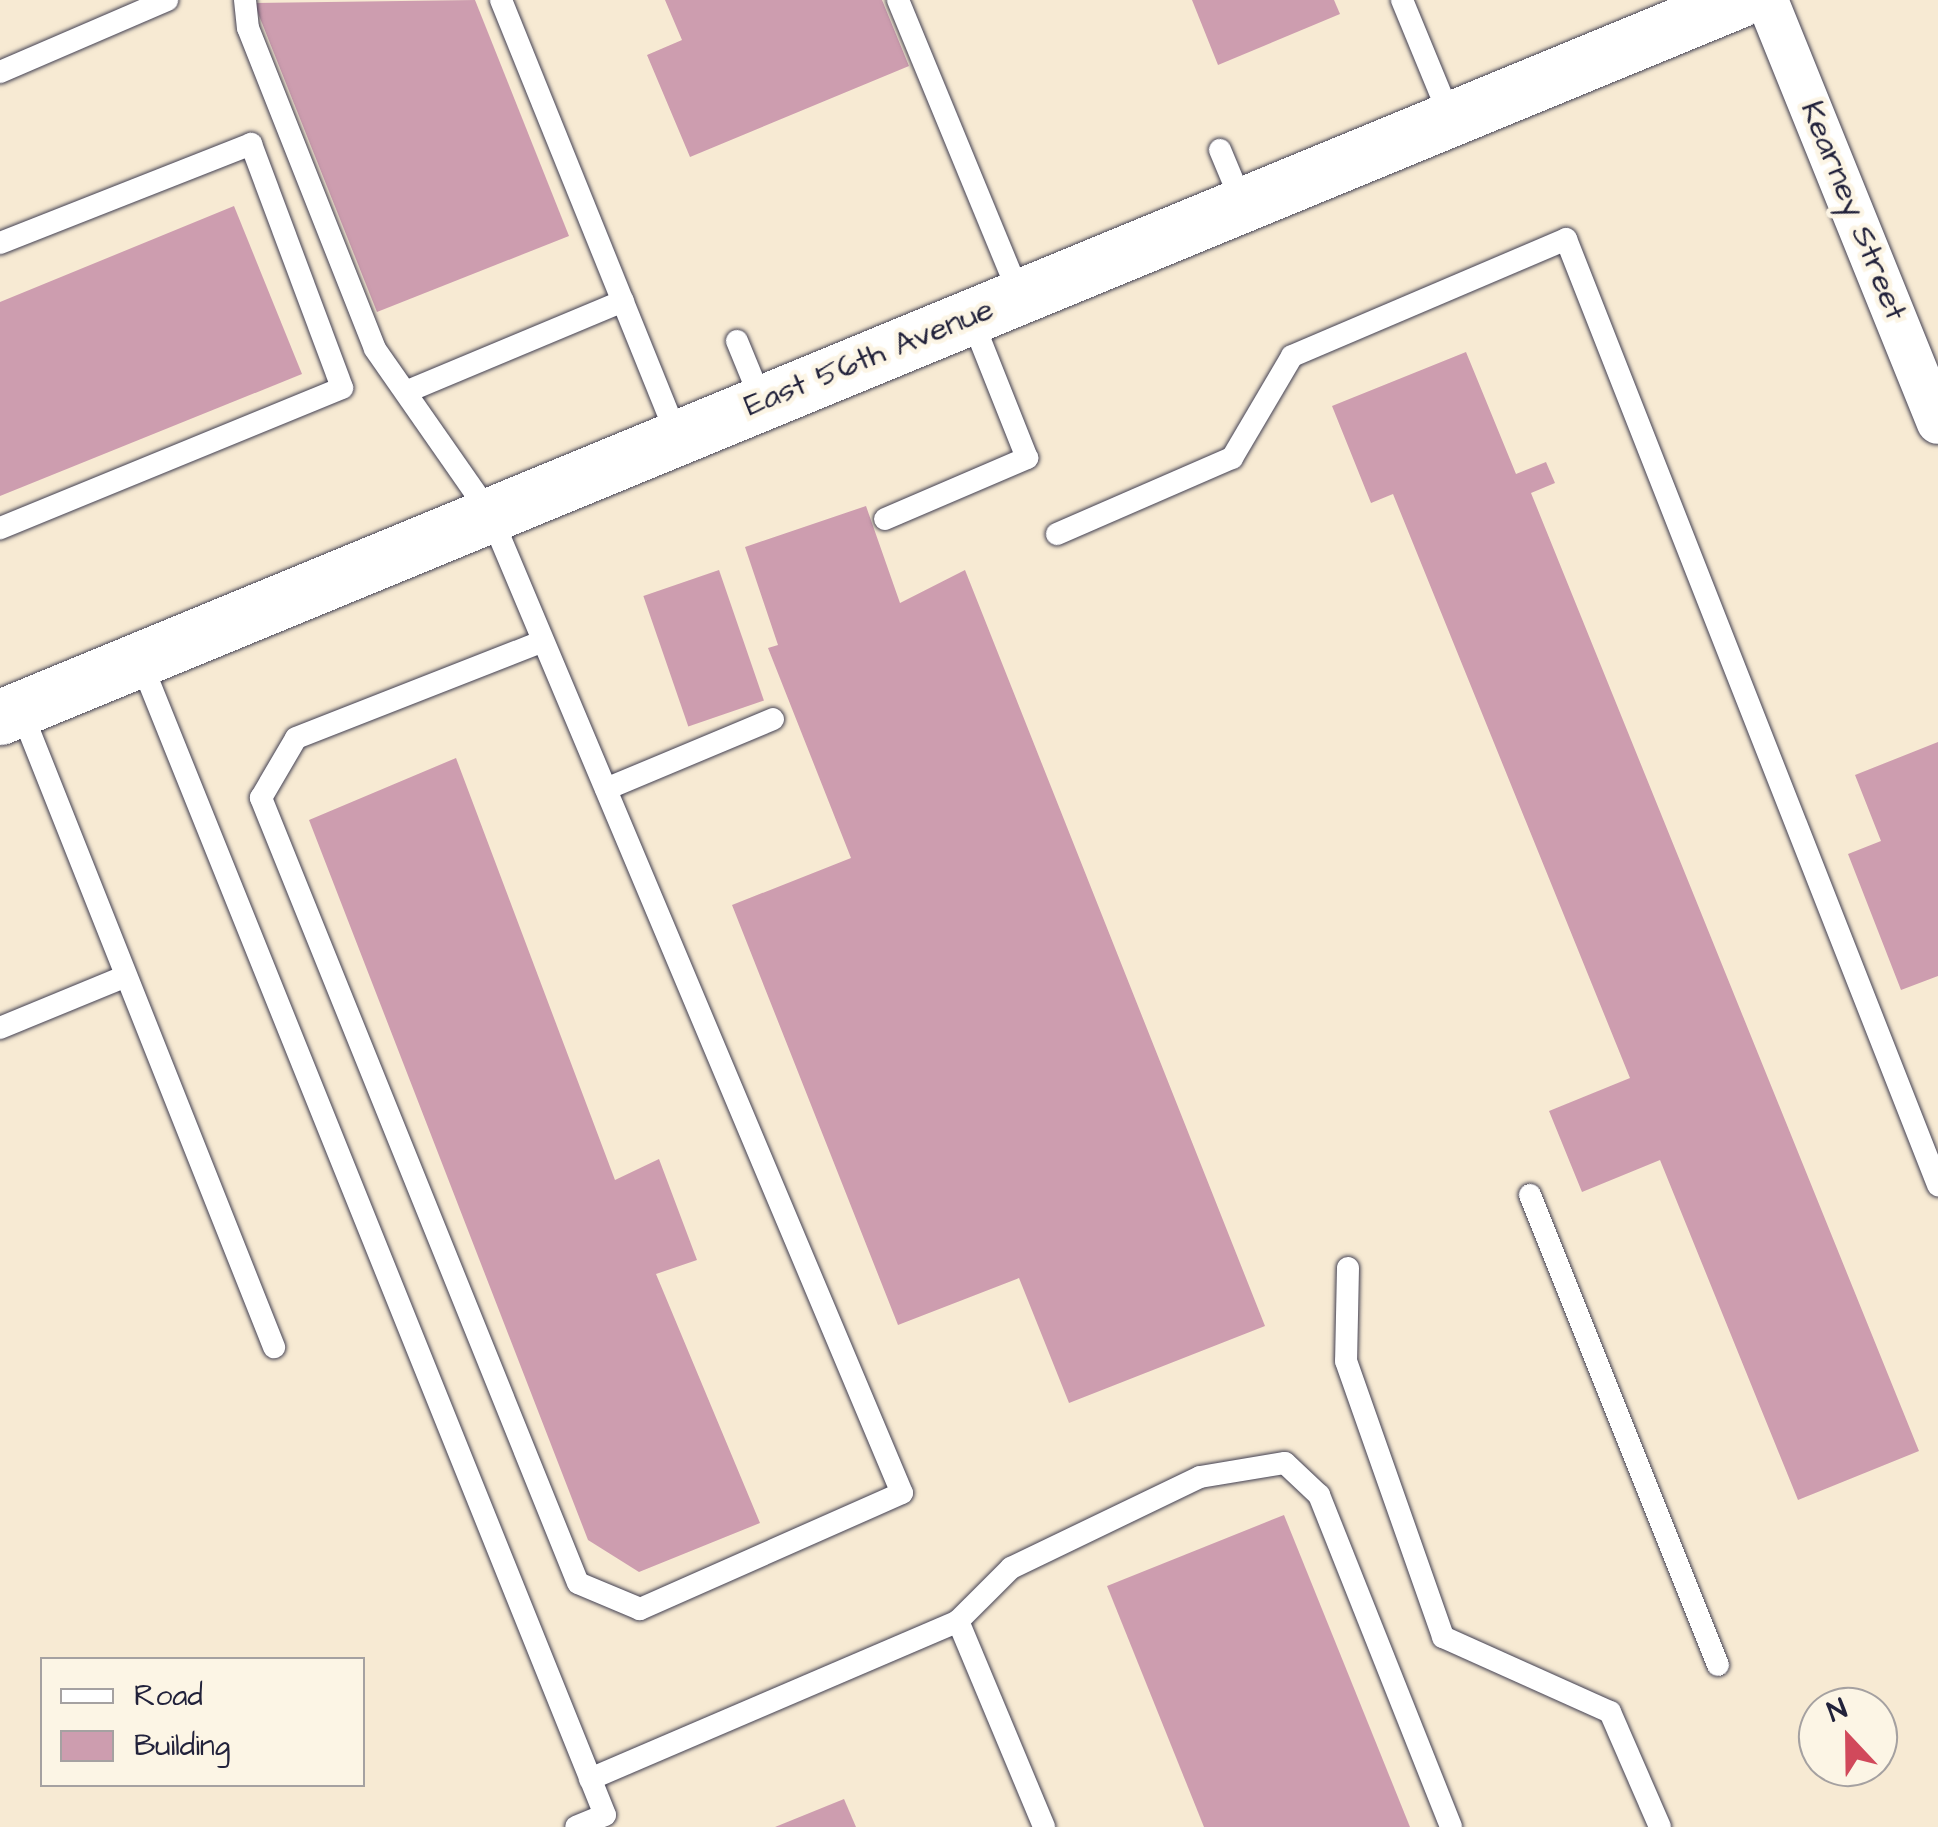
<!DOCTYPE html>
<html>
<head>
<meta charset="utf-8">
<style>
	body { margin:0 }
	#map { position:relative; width:1938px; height:1827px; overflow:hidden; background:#f7ead3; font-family:"Architects Daughter",sans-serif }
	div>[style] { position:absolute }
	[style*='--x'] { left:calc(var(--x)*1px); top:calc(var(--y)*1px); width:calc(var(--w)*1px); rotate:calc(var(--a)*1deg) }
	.building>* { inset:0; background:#cd9daf; transform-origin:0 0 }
	.roads { filter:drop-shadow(0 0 2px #424052) drop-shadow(0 0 2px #424052) }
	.lane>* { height:22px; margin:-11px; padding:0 11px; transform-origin:11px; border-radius:11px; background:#fff }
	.street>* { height:42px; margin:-21px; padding:0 21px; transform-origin:21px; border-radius:21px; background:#fff }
	.secondary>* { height:55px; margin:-27.5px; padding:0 27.5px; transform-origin:27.5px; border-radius:27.5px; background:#fff }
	span { translate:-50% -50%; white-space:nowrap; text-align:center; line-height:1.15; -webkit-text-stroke:9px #fcf5e5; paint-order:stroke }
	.street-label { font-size:32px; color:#22223b }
	.legend { position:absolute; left:40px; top:1657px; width:325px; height:130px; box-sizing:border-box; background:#fcf5e5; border:2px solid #a5a1a1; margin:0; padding:12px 18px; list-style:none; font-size:30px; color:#22223b }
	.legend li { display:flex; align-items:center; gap:20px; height:50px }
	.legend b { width:50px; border:2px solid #a5a1a1 }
	.north { position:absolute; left:1798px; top:1687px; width:100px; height:100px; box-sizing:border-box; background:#fcf5e5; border:2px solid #a5a1a1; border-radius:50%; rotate:338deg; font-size:28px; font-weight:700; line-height:40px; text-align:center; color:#22223b }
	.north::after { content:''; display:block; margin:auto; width:35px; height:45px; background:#d1495b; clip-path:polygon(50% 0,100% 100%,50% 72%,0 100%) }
</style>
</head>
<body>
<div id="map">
	<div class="building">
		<i style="clip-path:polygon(475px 0,569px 236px,377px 312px,254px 3px)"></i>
		<i style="clip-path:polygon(665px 0,882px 0,909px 66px,690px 157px,647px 55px,682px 40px)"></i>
		<i style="clip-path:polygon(1192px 0,1334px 0,1340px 14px,1218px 65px)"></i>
		<i style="clip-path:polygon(234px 206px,302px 374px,0 496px,0 302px)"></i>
		<i style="clip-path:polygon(1466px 352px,1516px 474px,1546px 462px,1555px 483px,1531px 493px,1919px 1451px,1798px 1500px,1660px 1160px,1582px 1192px,1549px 1111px,1630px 1078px,1393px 494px,1371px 503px,1332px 406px)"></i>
		<i style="clip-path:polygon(866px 506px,900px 603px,965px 570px,1265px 1326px,1069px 1403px,1019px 1278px,898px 1325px,732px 905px,851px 858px,768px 648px,778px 645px,745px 547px)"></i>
		<i style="left:719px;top:570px;width:138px;height:80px;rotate:71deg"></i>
		<i style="clip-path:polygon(1938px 742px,1938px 976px,1901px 990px,1848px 854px,1881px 841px,1855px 775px)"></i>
		<i style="clip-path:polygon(456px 758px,615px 1180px,659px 1159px,697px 1260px,656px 1274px,760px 1523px,639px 1572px,588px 1540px,309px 820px)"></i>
		<i style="clip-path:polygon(1284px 1515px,1410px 1827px,1204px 1827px,1107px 1586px)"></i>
		<i style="clip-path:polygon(844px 1799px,856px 1827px,775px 1827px)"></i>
	</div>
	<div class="roads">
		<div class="lane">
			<i style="--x:245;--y:0;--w:28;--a:84"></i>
			<i style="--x:248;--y:28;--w:345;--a:68.4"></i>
			<i style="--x:375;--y:349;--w:201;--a:55.1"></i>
			<i style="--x:490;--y:514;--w:1062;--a:67.18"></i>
			<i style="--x:902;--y:1493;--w:287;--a:156.1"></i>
			<i style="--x:640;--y:1609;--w:67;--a:-157.2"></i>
			<i style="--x:578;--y:1583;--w:847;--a:-111.99"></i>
			<i style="--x:261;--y:798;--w:69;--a:-59.7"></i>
			<i style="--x:296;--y:738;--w:265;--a:-21.4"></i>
			<i style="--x:501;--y:0;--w:471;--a:68"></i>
			<i style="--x:898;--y:0;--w:320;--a:67.6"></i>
			<i style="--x:1402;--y:0;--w:129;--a:67.6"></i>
			<i style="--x:0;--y:72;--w:182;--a:-23.3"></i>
			<i style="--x:1220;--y:150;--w:60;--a:67.3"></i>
			<i style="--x:0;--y:243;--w:270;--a:-21.5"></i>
			<i style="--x:251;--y:144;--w:260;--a:69.5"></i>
			<i style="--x:342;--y:388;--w:370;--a:157.7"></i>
			<i style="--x:737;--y:341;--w:66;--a:67.7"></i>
			<i style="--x:408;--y:391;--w:233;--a:-22.7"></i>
			<i style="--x:885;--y:519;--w:155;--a:-23.2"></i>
			<i style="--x:1027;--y:458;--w:152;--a:-111.7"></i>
			<i style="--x:1057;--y:534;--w:191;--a:-23.5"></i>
			<i style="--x:1232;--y:458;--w:118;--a:-59.5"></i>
			<i style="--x:1292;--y:356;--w:298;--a:-23.1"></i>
			<i style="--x:1566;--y:239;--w:1017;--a:68.53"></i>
			<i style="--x:140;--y:660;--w:1245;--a:68.07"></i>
			<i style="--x:605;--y:1815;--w:31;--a:158"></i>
			<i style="--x:20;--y:708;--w:688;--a:68.32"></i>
			<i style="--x:606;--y:789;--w:181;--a:-22.7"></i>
			<i style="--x:0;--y:1028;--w:136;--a:-22.4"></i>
			<i style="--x:1530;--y:1195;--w:506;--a:68.2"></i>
			<i style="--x:1348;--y:1268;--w:93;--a:91.2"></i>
			<i style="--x:1346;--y:1361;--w:293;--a:70.6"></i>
			<i style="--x:1443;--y:1637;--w:183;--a:24.2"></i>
			<i style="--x:1610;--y:1712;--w:125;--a:66.5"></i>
			<i style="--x:958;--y:1621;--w:75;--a:-45"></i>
			<i style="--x:1011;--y:1568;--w:210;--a:-25.7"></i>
			<i style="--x:1200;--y:1477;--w:86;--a:-9.4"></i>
			<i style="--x:1285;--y:1463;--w:47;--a:43.3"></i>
			<i style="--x:1319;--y:1495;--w:357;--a:68.3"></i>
			<i style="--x:590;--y:1779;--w:400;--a:-23.2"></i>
			<i style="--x:958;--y:1621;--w:223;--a:67.3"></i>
		</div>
		<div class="street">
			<i style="--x:1767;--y:0;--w:456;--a:68"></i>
		</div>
		<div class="secondary">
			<i style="--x:0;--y:717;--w:1881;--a:-22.41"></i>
		</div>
	</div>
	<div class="street-label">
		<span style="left:1853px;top:211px;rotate:68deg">Kearney Street</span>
		<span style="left:869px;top:358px;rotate:-22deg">East 56th Avenue</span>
	</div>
	<ul class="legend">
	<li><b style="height:12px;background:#fff"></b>Road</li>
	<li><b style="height:28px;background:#cd9daf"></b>Building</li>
	</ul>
	<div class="north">N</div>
</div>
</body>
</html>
